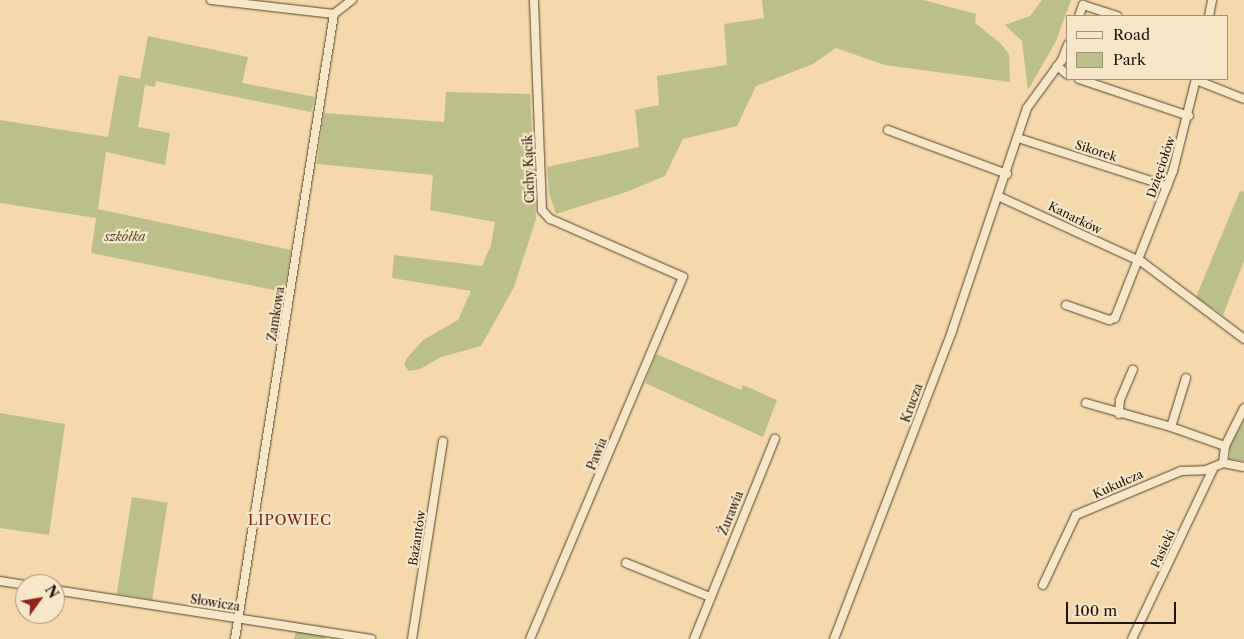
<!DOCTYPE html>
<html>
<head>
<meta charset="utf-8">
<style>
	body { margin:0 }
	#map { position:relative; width:1244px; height:639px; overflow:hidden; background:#f5d8ab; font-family:"Libre Caslon Text",serif }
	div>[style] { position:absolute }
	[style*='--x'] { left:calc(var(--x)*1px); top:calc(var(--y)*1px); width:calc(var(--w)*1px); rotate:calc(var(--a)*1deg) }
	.green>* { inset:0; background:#bbbf8a; transform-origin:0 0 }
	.roads { filter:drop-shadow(0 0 1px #544531) drop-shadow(0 0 1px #544531) }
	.street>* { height:8px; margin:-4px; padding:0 4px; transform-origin:4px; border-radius:4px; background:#f8e6c8 }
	span { translate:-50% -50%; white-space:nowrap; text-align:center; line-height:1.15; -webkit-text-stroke:4.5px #f8e6c8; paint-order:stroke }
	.street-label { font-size:12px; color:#1e1408 }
	.park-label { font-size:12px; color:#555036; font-style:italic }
	.neighbourhood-label { font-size:14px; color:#7a1f14; letter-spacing:1px }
	.legend { position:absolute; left:1066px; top:15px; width:162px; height:65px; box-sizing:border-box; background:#f8e6c8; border:1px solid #a1927b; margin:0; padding:6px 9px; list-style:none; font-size:15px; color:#1e1408 }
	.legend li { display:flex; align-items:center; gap:10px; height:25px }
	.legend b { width:25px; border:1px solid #a1927b }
	.north { position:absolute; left:15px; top:574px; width:50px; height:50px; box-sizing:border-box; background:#f8e6c8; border:1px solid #a1927b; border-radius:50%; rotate:58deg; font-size:14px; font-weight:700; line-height:20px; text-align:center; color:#1e1408 }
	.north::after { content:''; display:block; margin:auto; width:18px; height:22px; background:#8f2418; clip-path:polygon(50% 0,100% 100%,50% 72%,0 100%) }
	.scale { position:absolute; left:1066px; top:602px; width:110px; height:22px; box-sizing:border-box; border:2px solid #1e1408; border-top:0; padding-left:6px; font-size:15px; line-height:18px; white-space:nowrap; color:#1e1408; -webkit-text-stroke:4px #f8e6c8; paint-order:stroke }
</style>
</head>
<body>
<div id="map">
	<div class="green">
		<i style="clip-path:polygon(762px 0,923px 0,976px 14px,975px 23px,1000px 43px,1009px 54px,1010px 82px,885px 65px,836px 48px,813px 64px,756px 86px,737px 126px,683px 139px,665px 176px,626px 192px,556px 214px,549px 193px,547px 167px,639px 147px,635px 110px,659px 105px,657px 76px,727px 65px,724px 24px,764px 18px)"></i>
		<i style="clip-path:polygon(1042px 0,1071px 0,1056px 41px,1028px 90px,1022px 41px,1005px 25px,1030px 16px)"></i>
		<i style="clip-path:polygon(148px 36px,248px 57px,242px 83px,315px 97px,311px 112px,156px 81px,155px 87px,145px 85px,138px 127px,170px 133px,165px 165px,106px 152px,98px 209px,291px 250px,284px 292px,91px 253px,96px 218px,0 203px,0 120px,108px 137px,119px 75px,140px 79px)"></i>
		<i style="clip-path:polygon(446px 92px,530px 94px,536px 219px,514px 287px,481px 346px,441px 357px,420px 369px,409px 371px,404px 365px,407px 358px,423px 340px,458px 320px,471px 291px,392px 278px,394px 255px,482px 266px,491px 245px,495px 222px,430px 210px,433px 175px,317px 164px,324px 113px,444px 122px)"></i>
		<i style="clip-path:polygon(1240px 191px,1244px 192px,1244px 261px,1223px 315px,1196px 297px)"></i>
		<i style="clip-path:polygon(656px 354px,741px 390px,743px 385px,777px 400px,763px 437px,645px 383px)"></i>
		<i style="clip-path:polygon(0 413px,65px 424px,49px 535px,0 528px)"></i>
		<i style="clip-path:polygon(1244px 421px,1244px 461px,1230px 459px,1230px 445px)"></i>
		<i style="left:132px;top:497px;width:36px;height:98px;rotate:9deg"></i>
		<i style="clip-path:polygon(296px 631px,326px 636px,325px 639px,294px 639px)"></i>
	</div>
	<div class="roads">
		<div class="street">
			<i style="--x:211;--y:0;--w:124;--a:6.5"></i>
			<i style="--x:1079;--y:16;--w:12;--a:-70"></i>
			<i style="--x:1083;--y:5;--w:36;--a:18"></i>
			<i style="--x:1209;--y:16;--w:16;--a:-79"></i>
			<i style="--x:1057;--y:66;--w:14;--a:39"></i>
			<i style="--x:1079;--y:79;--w:116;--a:18.6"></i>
			<i style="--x:1196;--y:80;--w:52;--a:21.6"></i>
			<i style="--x:888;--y:130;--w:127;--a:20.3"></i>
			<i style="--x:1018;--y:138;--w:157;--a:17.9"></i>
			<i style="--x:1000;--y:197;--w:156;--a:24.6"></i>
			<i style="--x:1142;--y:262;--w:128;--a:37"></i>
			<i style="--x:1066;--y:305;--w:46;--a:19.2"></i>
			<i style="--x:1109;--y:320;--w:6;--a:-18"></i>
			<i style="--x:1115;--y:318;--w:158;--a:-68.5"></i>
			<i style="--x:1173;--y:171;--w:95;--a:-76"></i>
			<i style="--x:1186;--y:378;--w:51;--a:107"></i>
			<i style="--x:1171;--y:427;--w:57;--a:19.4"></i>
			<i style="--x:1086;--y:403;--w:88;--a:15.8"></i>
			<i style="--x:1119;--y:414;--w:14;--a:-86"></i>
			<i style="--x:1120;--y:400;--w:33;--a:-67"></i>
			<i style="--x:1223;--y:463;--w:17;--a:-83"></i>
			<i style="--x:1225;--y:446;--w:42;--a:-63.4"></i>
			<i style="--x:626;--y:563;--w:91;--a:22"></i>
			<i style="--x:0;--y:581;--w:25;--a:9"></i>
			<i style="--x:1043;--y:585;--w:77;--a:-64.8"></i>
			<i style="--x:1076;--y:515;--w:114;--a:-22.7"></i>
			<i style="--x:1181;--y:471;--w:25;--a:-2"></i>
			<i style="--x:1206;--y:470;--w:18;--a:-22"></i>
			<i style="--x:1223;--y:463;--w:21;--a:11"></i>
			<i style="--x:55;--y:590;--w:320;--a:8.8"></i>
			<i style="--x:235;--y:639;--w:633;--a:-81"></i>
			<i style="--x:334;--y:14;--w:23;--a:-38"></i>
			<i style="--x:412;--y:639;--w:200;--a:-81.1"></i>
			<i style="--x:530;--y:639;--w:393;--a:-67.1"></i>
			<i style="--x:683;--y:277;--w:145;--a:-156.4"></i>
			<i style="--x:550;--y:219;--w:12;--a:-132"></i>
			<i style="--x:542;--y:210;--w:210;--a:-92.2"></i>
			<i style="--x:694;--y:639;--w:216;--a:-68"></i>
			<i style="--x:834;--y:639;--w:330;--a:-69"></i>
			<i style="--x:952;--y:331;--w:235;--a:-71.4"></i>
			<i style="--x:1027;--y:108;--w:59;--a:-53.9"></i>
			<i style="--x:1062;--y:60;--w:17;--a:-69"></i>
			<i style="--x:1132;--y:639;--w:188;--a:-64.5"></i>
		</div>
	</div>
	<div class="street-label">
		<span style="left:1096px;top:151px;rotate:18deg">Sikorek</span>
		<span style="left:1161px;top:167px;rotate:-71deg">Dzięciołów</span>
		<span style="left:529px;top:169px;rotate:-92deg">Cichy Kącik</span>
		<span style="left:1075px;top:218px;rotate:26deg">Kanarków</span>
		<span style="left:276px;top:314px;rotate:-81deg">Zamkowa</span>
		<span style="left:912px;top:403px;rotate:-70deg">Krucza</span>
		<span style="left:597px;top:454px;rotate:-68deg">Pawia</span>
		<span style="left:1118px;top:484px;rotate:-24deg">Kukułcza</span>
		<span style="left:731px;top:513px;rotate:-68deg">Żurawia</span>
		<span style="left:417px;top:538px;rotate:-81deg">Bażantów</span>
		<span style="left:1163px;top:549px;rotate:-65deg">Pasieki</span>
		<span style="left:215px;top:603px;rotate:9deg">Słowicza</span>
	</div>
	<div class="park-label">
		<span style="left:125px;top:237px">szkółka</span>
	</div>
	<div class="neighbourhood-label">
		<span style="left:290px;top:520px">LIPOWIEC</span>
	</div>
	<ul class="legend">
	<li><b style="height:6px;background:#f8e6c8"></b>Road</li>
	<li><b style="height:14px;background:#bbbf8a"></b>Park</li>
	</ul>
	<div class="north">N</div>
	<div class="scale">100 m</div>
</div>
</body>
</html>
